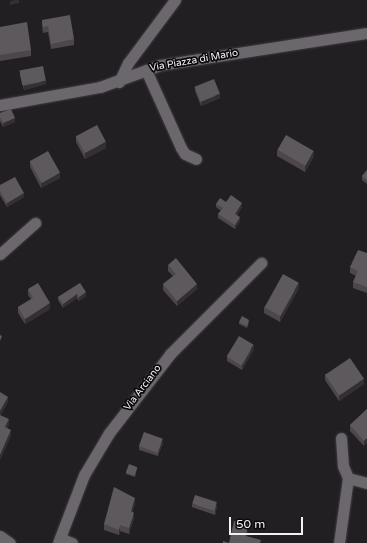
<!DOCTYPE html>
<html>
<head>
<meta charset="utf-8">
<style>
	body { margin:0 }
	#map { position:relative; width:367px; height:543px; overflow:hidden; background:#221f23; font-family:"Varela Round",sans-serif }
	div>[style] { position:absolute }
	[style*='--x'] { left:calc(var(--x)*1px); top:calc(var(--y)*1px); width:calc(var(--w)*1px); rotate:calc(var(--a)*1deg) }
	.roads { filter:drop-shadow(0 0 1px #3f3c40) drop-shadow(0 0 1px #3f3c40) }
	.street>* { height:11px; margin:-5.5px; padding:0 5.5px; transform-origin:5.5px; border-radius:5.5px; background:#6b676c }
	.wall>* { inset:0; background:#4d474a }
	.shaded-wall>* { inset:0; background:#342f33 }
	.building>* { inset:0; background:#5e595c; transform-origin:0 0 }
	span { translate:-50% -50%; white-space:nowrap; text-align:center; line-height:1.15; -webkit-text-stroke:3.5px #0b0a0b; paint-order:stroke }
	.street-label { font-size:10px; color:#f3f1f4 }
	.scale { position:absolute; left:229px; top:517px; width:74px; height:18px; box-sizing:border-box; border:2px solid #f3f1f4; border-top:0; padding-left:5px; font-size:12px; line-height:14px; white-space:nowrap; color:#f3f1f4; -webkit-text-stroke:3px #0b0a0b; paint-order:stroke }
</style>
</head>
<body>
<div id="map">
	<div class="roads">
		<div class="street">
			<i style="--x:146;--y:70;--w:85;--a:65.8"></i>
			<i style="--x:181;--y:148;--w:7;--a:56"></i>
			<i style="--x:185;--y:154;--w:12;--a:24"></i>
			<i style="--x:119;--y:82;--w:21;--a:-65"></i>
			<i style="--x:128;--y:63;--w:79;--a:-53.3"></i>
			<i style="--x:0;--y:105;--w:102;--a:-10.2"></i>
			<i style="--x:100;--y:87;--w:64;--a:-20.1"></i>
			<i style="--x:160;--y:65;--w:209;--a:-8.8"></i>
			<i style="--x:0;--y:254;--w:47;--a:-41.5"></i>
			<i style="--x:341;--y:438;--w:28;--a:86"></i>
			<i style="--x:343;--y:466;--w:13;--a:67"></i>
			<i style="--x:0;--y:536;--w:12;--a:35"></i>
			<i style="--x:60;--y:538;--w:13;--a:23"></i>
			<i style="--x:58;--y:543;--w:73;--a:-69.1"></i>
			<i style="--x:84;--y:475;--w:49;--a:-59.2"></i>
			<i style="--x:109;--y:433;--w:100;--a:-52.3"></i>
			<i style="--x:170;--y:354;--w:129;--a:-45"></i>
			<i style="--x:339;--y:543;--w:66;--a:-82.1"></i>
			<i style="--x:348;--y:478;--w:20;--a:15"></i>
		</div>
	</div>
	<div class="wall">
		<i style="clip-path:polygon(42px 20px,74px 39px,74px 45px,51px 49px,48px 32px,43px 33px,42px 26px)"></i>
		<i style="clip-path:polygon(0 27px,31px 50px,31px 56px,0 61px)"></i>
		<i style="clip-path:polygon(20px 71px,46px 84px,24px 90px,20px 75px)"></i>
		<i style="clip-path:polygon(195px 87px,220px 98px,201px 106px,195px 91px)"></i>
		<i style="clip-path:polygon(0 113px,15px 122px,3px 127px,0 121px)"></i>
		<i style="clip-path:polygon(76px 136px,106px 148px,85px 159px,76px 142px)"></i>
		<i style="clip-path:polygon(277px 150px,314px 156px,305px 172px,277px 156px)"></i>
		<i style="clip-path:polygon(30px 162px,60px 178px,41px 188px,30px 167px)"></i>
		<i style="clip-path:polygon(367px 170px,367px 184px,362px 180px,362px 176px)"></i>
		<i style="clip-path:polygon(0 185px,24px 197px,7px 207px,0 195px)"></i>
		<i style="clip-path:polygon(226px 202px,242px 207px,237px 215px,240px 221px,235px 229px,218px 218px,218px 214px,221px 211px,216px 207px,216px 204px)"></i>
		<i style="clip-path:polygon(367px 253px,367px 293px,353px 288px,353px 282px,356px 276px,350px 273px,350px 267px)"></i>
		<i style="clip-path:polygon(168px 265px,197px 289px,177px 306px,163px 290px,163px 284px,173px 276px,168px 271px)"></i>
		<i style="clip-path:polygon(80px 283px,86px 296px,79px 301px,77px 298px,63px 308px,58px 300px,58px 297px)"></i>
		<i style="clip-path:polygon(299px 288px,280px 322px,264px 313px,264px 307px)"></i>
		<i style="clip-path:polygon(28px 289px,50px 309px,25px 324px,18px 313px,18px 307px,31px 299px,28px 295px)"></i>
		<i style="clip-path:polygon(239px 322px,249px 322px,247px 328px,239px 324px)"></i>
		<i style="clip-path:polygon(254px 349px,242px 370px,227px 361px,227px 357px)"></i>
		<i style="clip-path:polygon(325px 374px,364px 384px,339px 401px,325px 380px)"></i>
		<i style="clip-path:polygon(367px 409px,364px 446px,350px 431px,350px 425px)"></i>
		<i style="clip-path:polygon(163px 443px,158px 456px,139px 450px,139px 446px)"></i>
		<i style="clip-path:polygon(137px 469px,135px 477px,126px 474px,126px 472px)"></i>
		<i style="clip-path:polygon(135px 504px,132px 512px,134px 518px,129px 534px,120px 531px,119px 535px,104px 530px,104px 524px)"></i>
		<i style="clip-path:polygon(192px 504px,217px 506px,215px 515px,192px 507px)"></i>
	</div>
	<div class="shaded-wall">
		<i style="clip-path:polygon(15px 0,19px 0,19px 3px,10px 5px,10px 1px)"></i>
		<i style="clip-path:polygon(46px 81px,46px 84px,24px 90px,24px 86px)"></i>
		<i style="clip-path:polygon(220px 94px,220px 98px,201px 106px,201px 102px)"></i>
		<i style="clip-path:polygon(15px 118px,15px 122px,3px 127px,3px 123px)"></i>
		<i style="clip-path:polygon(106px 142px,106px 148px,85px 159px,85px 153px)"></i>
		<i style="clip-path:polygon(314px 151px,314px 156px,305px 172px,305px 166px)"></i>
		<i style="clip-path:polygon(60px 173px,60px 178px,41px 188px,41px 183px)"></i>
		<i style="clip-path:polygon(24px 193px,24px 197px,7px 207px,7px 203px)"></i>
		<i style="clip-path:polygon(242px 203px,242px 207px,235px 217px,235px 214px)"></i>
		<i style="clip-path:polygon(240px 217px,240px 221px,235px 229px,235px 225px)"></i>
		<i style="clip-path:polygon(299px 283px,299px 288px,280px 322px,280px 317px)"></i>
		<i style="clip-path:polygon(197px 284px,197px 289px,177px 306px,177px 301px)"></i>
		<i style="clip-path:polygon(86px 292px,86px 296px,79px 301px,79px 297px)"></i>
		<i style="clip-path:polygon(77px 294px,77px 298px,63px 308px,63px 304px)"></i>
		<i style="clip-path:polygon(50px 303px,50px 309px,25px 324px,25px 319px)"></i>
		<i style="clip-path:polygon(254px 345px,254px 349px,242px 370px,242px 366px)"></i>
		<i style="clip-path:polygon(364px 379px,364px 384px,339px 401px,339px 395px)"></i>
		<i style="clip-path:polygon(8px 397px,8px 402px,0 417px,0 411px)"></i>
		<i style="clip-path:polygon(9px 419px,9px 425px,5px 433px,5px 427px)"></i>
		<i style="clip-path:polygon(11px 430px,11px 436px,0 461px,0 455px)"></i>
		<i style="clip-path:polygon(367px 438px,367px 443px,364px 446px,364px 441px)"></i>
		<i style="clip-path:polygon(163px 439px,163px 443px,158px 456px,158px 452px)"></i>
		<i style="clip-path:polygon(135px 498px,135px 504px,131px 517px,131px 511px)"></i>
		<i style="clip-path:polygon(217px 502px,217px 506px,215px 515px,215px 511px)"></i>
		<i style="clip-path:polygon(134px 513px,134px 518px,129px 534px,129px 528px)"></i>
		<i style="clip-path:polygon(248px 524px,248px 530px,246px 542px,246px 536px)"></i>
		<i style="clip-path:polygon(120px 525px,120px 531px,119px 535px,119px 530px)"></i>
	</div>
	<div class="building">
		<i style="clip-path:polygon(70px 15px,74px 39px,51px 44px,48px 26px,43px 27px,42px 20px)"></i>
		<i style="clip-path:polygon(27px 22px,31px 50px,0 55px,0 27px)"></i>
		<i style="left:43px;top:66px;width:15px;height:24px;rotate:79deg"></i>
		<i style="left:214px;top:79px;width:16px;height:21px;rotate:68deg"></i>
		<i style="clip-path:polygon(11px 109px,15px 118px,3px 123px,0 117px,0 113px)"></i>
		<i style="left:97px;top:125px;width:19px;height:24px;rotate:62deg"></i>
		<i style="left:286px;top:135px;width:32px;height:17px;rotate:30deg"></i>
		<i style="left:48px;top:151px;width:25px;height:21px;rotate:61deg"></i>
		<i style="clip-path:polygon(367px 170px,367px 180px,362px 176px)"></i>
		<i style="clip-path:polygon(15px 177px,24px 193px,7px 203px,0 191px,0 185px)"></i>
		<i style="clip-path:polygon(231px 195px,242px 203px,235px 214px,240px 217px,235px 225px,218px 214px,223px 208px,216px 204px,220px 198px,226px 202px)"></i>
		<i style="clip-path:polygon(358px 250px,367px 253px,367px 287px,353px 282px,358px 271px,350px 267px)"></i>
		<i style="clip-path:polygon(176px 258px,197px 284px,177px 301px,163px 284px,176px 274px,168px 265px)"></i>
		<i style="left:283px;top:274px;width:18px;height:38px;rotate:29deg"></i>
		<i style="clip-path:polygon(38px 283px,50px 303px,25px 319px,18px 307px,33px 298px,28px 289px)"></i>
		<i style="clip-path:polygon(80px 283px,86px 292px,79px 297px,77px 294px,63px 304px,58px 297px)"></i>
		<i style="clip-path:polygon(242px 316px,249px 320px,247px 326px,239px 322px)"></i>
		<i style="clip-path:polygon(0 335px,2px 336px,0 341px)"></i>
		<i style="left:239px;top:336px;width:17px;height:24px;rotate:31deg"></i>
		<i style="left:350px;top:358px;width:25px;height:30px;rotate:56deg"></i>
		<i style="clip-path:polygon(0 392px,8px 397px,0 411px)"></i>
		<i style="clip-path:polygon(367px 409px,367px 438px,364px 441px,350px 425px)"></i>
		<i style="clip-path:polygon(0 415px,9px 419px,5px 427px,11px 430px,0 455px)"></i>
		<i style="left:144px;top:432px;width:20px;height:15px;rotate:20deg"></i>
		<i style="left:129px;top:464px;width:9px;height:9px;rotate:21deg"></i>
		<i style="clip-path:polygon(114px 487px,135px 498px,131px 511px,134px 513px,129px 528px,120px 525px,119px 530px,104px 524px)"></i>
		<i style="left:195px;top:495px;width:23px;height:9px;rotate:18deg"></i>
		<i style="clip-path:polygon(234px 521px,248px 524px,246px 536px,261px 540px,260px 543px,223px 543px,223px 541px,229px 543px)"></i>
	</div>
	<div class="street-label">
		<span style="left:194px;top:61px;rotate:-10deg">Via Piazza di Mario</span>
		<span style="left:143px;top:388px;rotate:-53deg">Via Arciano</span>
	</div>
	<div class="scale">50 m</div>
</div>
</body>
</html>
